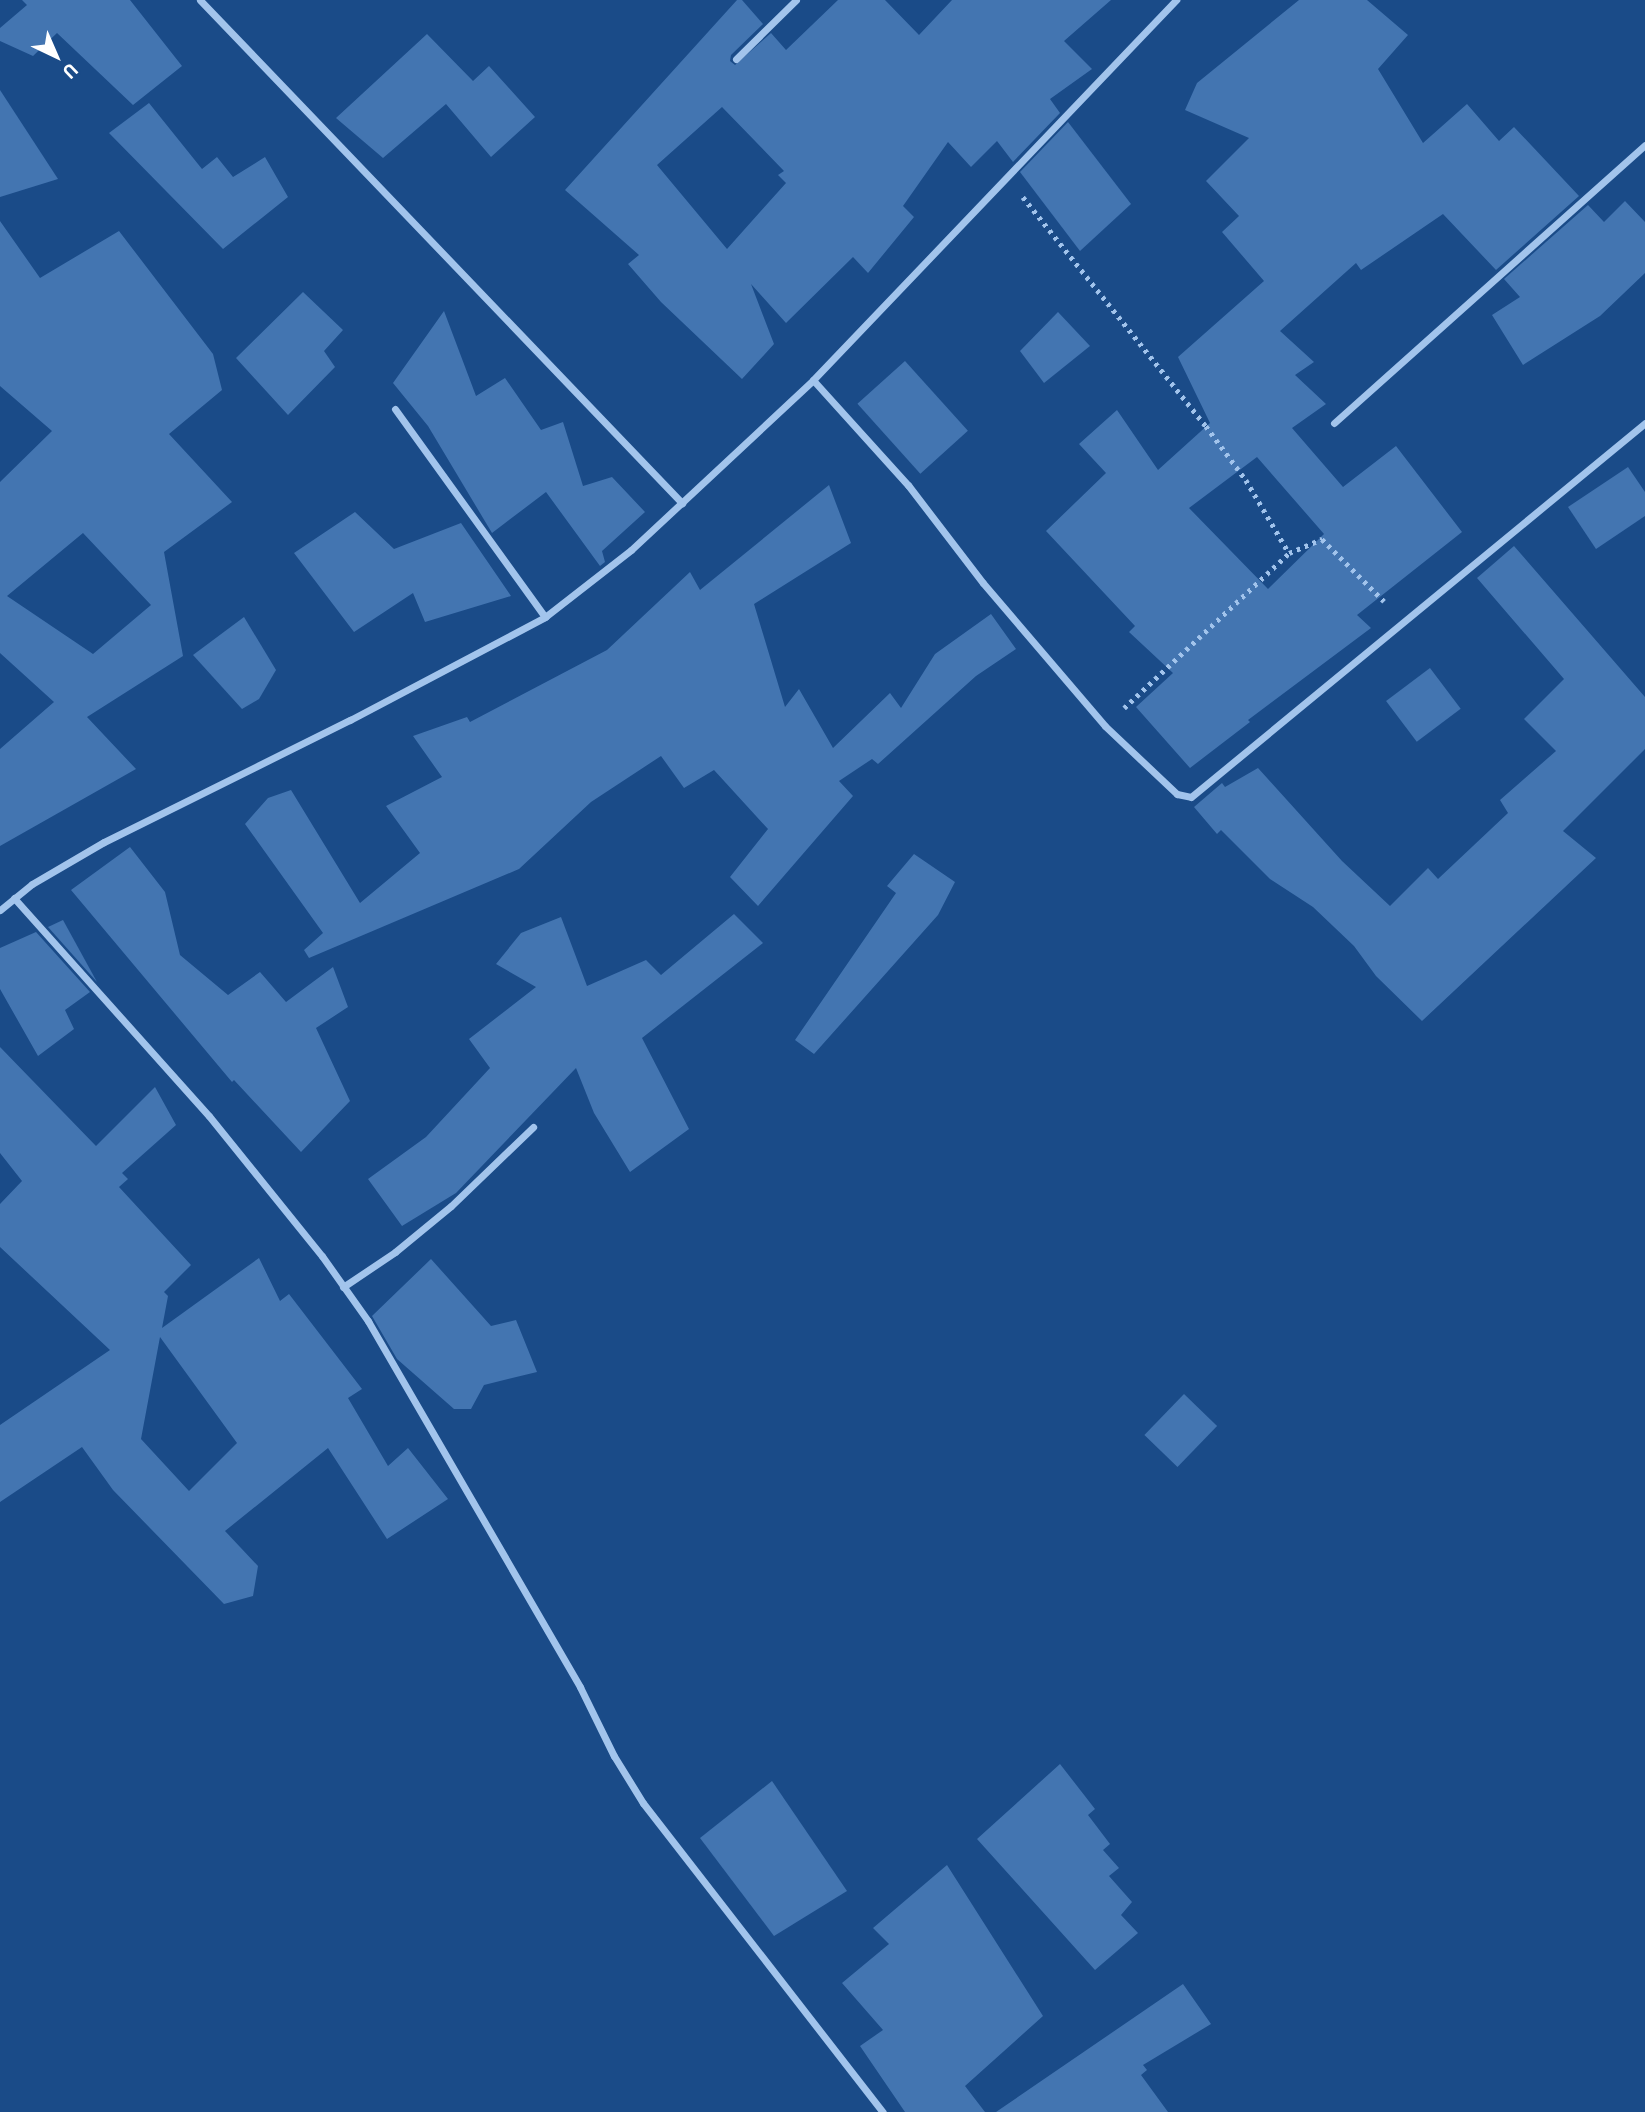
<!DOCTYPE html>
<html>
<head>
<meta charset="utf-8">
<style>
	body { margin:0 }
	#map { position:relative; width:1645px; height:2112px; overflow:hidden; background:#1a4b88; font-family:Barlow,sans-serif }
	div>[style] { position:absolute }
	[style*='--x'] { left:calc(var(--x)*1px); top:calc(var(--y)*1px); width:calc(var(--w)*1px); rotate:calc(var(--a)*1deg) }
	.building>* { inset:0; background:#4375b1; transform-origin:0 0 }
	.path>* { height:4.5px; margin-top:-2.25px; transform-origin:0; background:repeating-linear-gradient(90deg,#a2c4ec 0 3.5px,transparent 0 8.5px) }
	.minor>* { height:7px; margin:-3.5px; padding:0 3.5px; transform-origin:3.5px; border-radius:3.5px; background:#a2c4ec }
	span { translate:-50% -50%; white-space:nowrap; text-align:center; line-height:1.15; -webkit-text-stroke:5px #1a4b88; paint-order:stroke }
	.north { position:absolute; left:21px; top:21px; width:70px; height:70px; -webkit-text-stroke:5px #1a4b88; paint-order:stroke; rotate:136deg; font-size:19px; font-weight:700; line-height:28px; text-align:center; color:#fff }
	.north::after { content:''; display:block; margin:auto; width:24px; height:32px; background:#fff; clip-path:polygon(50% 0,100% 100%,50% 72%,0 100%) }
</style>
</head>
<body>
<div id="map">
	<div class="building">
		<i style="clip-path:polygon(22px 0,130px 0,182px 66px,133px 105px,57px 33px,33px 56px,0 41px,0 28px,27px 5px)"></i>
		<i style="clip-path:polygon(evenodd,737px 0,742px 0,763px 24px,731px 55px,730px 61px,735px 65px,771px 33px,786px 50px,838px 0,885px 0,919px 35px,952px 0,1111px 0,1064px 41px,1092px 69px,1050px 99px,1060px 113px,1013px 162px,997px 141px,971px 167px,948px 142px,903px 206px,914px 217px,868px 273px,853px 257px,786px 323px,751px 284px,774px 344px,742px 379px,661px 302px,628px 264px,639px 255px,565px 190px,737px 0,722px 107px,784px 171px,778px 175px,786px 183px,727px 249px,657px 165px,722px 107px)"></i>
		<i style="clip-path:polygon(evenodd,1299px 0,1367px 0,1408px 35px,1378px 69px,1423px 143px,1467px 104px,1499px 141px,1514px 127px,1579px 196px,1496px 270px,1443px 214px,1361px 270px,1356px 263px,1280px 331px,1314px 362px,1295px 375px,1326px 404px,1292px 428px,1343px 487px,1396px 446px,1462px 532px,1357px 615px,1371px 628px,1248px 720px,1250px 722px,1190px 768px,1136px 707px,1173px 673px,1129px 632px,1135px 626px,1046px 531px,1106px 473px,1079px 444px,1117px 410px,1158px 470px,1210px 423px,1178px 357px,1264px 281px,1222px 232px,1239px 216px,1206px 181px,1249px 138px,1185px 110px,1197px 83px,1299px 0,1257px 457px,1324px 534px,1268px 589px,1189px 508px,1257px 457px)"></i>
		<i style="clip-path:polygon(427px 34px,473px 81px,489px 66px,535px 117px,491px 157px,446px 104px,383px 158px,336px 118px)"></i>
		<i style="clip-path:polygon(0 90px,58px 179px,0 197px)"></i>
		<i style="clip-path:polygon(149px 103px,202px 169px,217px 157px,233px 177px,265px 157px,288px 197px,223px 249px,109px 133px)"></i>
		<i style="clip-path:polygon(1068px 122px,1131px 204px,1080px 251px,1020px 172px)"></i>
		<i style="clip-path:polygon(1625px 201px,1645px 222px,1645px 273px,1600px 316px,1523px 365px,1492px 315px,1520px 297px,1504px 279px,1588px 205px,1604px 222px)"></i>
		<i style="clip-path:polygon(evenodd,0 221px,40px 278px,119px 231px,213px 354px,222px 390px,169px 434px,232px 502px,164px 552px,183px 656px,87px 717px,136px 769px,0 846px,0 749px,54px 702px,0 653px,0 482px,52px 431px,0 386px,0 221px,83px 533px,151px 605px,93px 654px,7px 596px,83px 533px)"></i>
		<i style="clip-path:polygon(303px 292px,343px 330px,324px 351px,335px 367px,288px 415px,236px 358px)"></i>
		<i style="clip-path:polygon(444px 311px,476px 396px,505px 378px,541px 430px,563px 422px,583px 486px,612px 477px,645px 512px,602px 551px,605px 562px,600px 566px,546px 492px,492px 533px,428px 426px,393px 383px)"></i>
		<i style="clip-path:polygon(1058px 312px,1090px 346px,1044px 383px,1020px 351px)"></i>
		<i style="left:905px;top:361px;width:94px;height:64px;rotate:48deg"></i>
		<i style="clip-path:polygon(1628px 467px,1645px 492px,1645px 516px,1596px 549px,1568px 507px)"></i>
		<i style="clip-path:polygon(829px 485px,851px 543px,754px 604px,785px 707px,799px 689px,833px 748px,890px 693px,901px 708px,935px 654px,991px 614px,1016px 649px,976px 676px,878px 764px,872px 759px,839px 781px,853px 796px,758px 906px,730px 877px,768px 829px,714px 770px,684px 788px,661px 756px,591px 802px,519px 869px,309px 958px,304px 950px,323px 933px,245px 824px,268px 798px,291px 790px,360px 903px,420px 853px,386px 806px,442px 777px,413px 736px,467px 717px,470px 722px,607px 650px,690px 572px,700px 590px)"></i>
		<i style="clip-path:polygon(355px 512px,394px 549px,461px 523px,511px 596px,425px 622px,413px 593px,354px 632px,294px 553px)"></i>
		<i style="clip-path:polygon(1514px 546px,1645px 697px,1645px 749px,1563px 831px,1596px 858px,1422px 1021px,1376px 976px,1354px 946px,1313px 907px,1270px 879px,1221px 830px,1217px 834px,1194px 807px,1222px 783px,1225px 787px,1258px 768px,1342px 861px,1390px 906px,1428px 868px,1438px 879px,1508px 813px,1500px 800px,1556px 751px,1524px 719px,1564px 679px,1477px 578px)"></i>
		<i style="clip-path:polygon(244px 617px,276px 670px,259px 699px,242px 709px,193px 655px)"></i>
		<i style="left:1430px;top:668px;width:51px;height:55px;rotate:53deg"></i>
		<i style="clip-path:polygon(130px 847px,165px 892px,180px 955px,228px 995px,260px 972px,286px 1002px,333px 967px,348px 1007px,316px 1028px,350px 1101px,301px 1152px,234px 1080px,232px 1082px,71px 890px)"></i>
		<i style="clip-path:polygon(914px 854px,955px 882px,938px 915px,814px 1054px,795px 1040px,896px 893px,887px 886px)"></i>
		<i style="clip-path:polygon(734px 914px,763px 943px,642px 1038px,689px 1129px,630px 1172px,594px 1113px,576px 1068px,456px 1193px,402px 1226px,368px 1179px,426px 1137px,490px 1068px,469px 1039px,536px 987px,496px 964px,521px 933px,561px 917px,587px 986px,646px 960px,661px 975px)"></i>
		<i style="clip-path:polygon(63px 920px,97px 982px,48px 927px)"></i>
		<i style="clip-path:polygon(36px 932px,90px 992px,65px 1010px,74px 1029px,38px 1056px,0 989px,0 948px)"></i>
		<i style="clip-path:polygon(evenodd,0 1047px,96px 1146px,155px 1087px,176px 1125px,122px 1173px,128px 1179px,119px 1187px,191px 1265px,164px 1292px,168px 1296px,162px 1328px,259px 1258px,280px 1301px,289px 1294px,362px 1389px,348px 1398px,388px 1466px,408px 1448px,448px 1499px,387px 1539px,328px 1448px,225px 1531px,258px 1566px,253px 1596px,224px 1604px,113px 1490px,82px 1447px,0 1502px,0 1425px,110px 1350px,0 1247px,0 1204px,22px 1181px,0 1153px,0 1047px,160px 1337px,237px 1443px,189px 1491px,141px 1439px,160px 1337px)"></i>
		<i style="clip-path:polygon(431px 1259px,491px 1326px,516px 1320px,537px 1372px,484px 1385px,471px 1409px,454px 1409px,397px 1359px,372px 1316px)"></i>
		<i style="left:1184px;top:1394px;width:46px;height:57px;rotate:44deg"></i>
		<i style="clip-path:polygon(1060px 1764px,1095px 1809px,1088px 1815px,1110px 1844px,1103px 1850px,1119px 1868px,1109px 1876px,1132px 1902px,1121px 1915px,1138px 1933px,1095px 1970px,977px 1839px)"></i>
		<i style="clip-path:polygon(772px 1781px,847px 1891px,774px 1936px,700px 1838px)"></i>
		<i style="clip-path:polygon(947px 1865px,1043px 2016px,965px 2086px,985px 2112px,905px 2112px,860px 2046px,883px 2030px,842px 1983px,889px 1944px,873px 1928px)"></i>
		<i style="clip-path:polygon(1183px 1984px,1211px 2024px,1143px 2065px,1147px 2070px,1141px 2075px,1168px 2112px,996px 2112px)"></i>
	</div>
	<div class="path">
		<i style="--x:1023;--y:197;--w:293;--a:51.4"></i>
		<i style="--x:1206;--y:426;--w:67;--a:53.5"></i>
		<i style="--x:1246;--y:480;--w:85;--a:59.5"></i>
		<i style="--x:1289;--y:553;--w:36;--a:-23"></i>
		<i style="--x:1322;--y:539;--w:88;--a:45"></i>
		<i style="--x:1124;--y:708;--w:226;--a:-43.2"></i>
	</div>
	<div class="minor">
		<i style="--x:200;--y:0;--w:697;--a:46.22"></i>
		<i style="--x:736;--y:59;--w:84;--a:-44.5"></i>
		<i style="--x:813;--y:380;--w:142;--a:47.9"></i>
		<i style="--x:908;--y:485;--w:123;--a:52.6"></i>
		<i style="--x:983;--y:583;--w:188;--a:49.5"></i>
		<i style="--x:1105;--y:726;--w:99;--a:43.4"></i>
		<i style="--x:1177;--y:794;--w:14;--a:12"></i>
		<i style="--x:1191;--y:797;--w:588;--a:-39.48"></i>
		<i style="--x:395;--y:409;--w:256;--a:54.2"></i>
		<i style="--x:1334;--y:423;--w:417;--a:-41.8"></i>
		<i style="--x:14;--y:898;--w:292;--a:48.2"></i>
		<i style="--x:209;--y:1116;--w:180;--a:51.1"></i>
		<i style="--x:322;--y:1256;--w:80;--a:54.7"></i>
		<i style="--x:368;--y:1321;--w:423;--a:59.9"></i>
		<i style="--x:580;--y:1687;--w:77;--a:63.8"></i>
		<i style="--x:614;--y:1756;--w:55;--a:58.3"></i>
		<i style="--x:643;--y:1803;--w:391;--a:52.2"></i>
		<i style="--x:0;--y:910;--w:41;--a:-39.1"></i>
		<i style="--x:32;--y:884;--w:83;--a:-30.3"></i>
		<i style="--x:104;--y:842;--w:275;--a:-26.4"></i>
		<i style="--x:350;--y:720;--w:221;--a:-27.8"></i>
		<i style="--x:545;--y:617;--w:109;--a:-37.9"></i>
		<i style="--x:631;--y:550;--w:249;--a:-43"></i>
		<i style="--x:813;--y:380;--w:526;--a:-46.31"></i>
		<i style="--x:343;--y:1287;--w:63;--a:-33.9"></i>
		<i style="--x:395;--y:1252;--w:72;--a:-39.4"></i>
		<i style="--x:451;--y:1206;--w:114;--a:-43.9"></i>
	</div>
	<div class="north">U</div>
</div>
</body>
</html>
